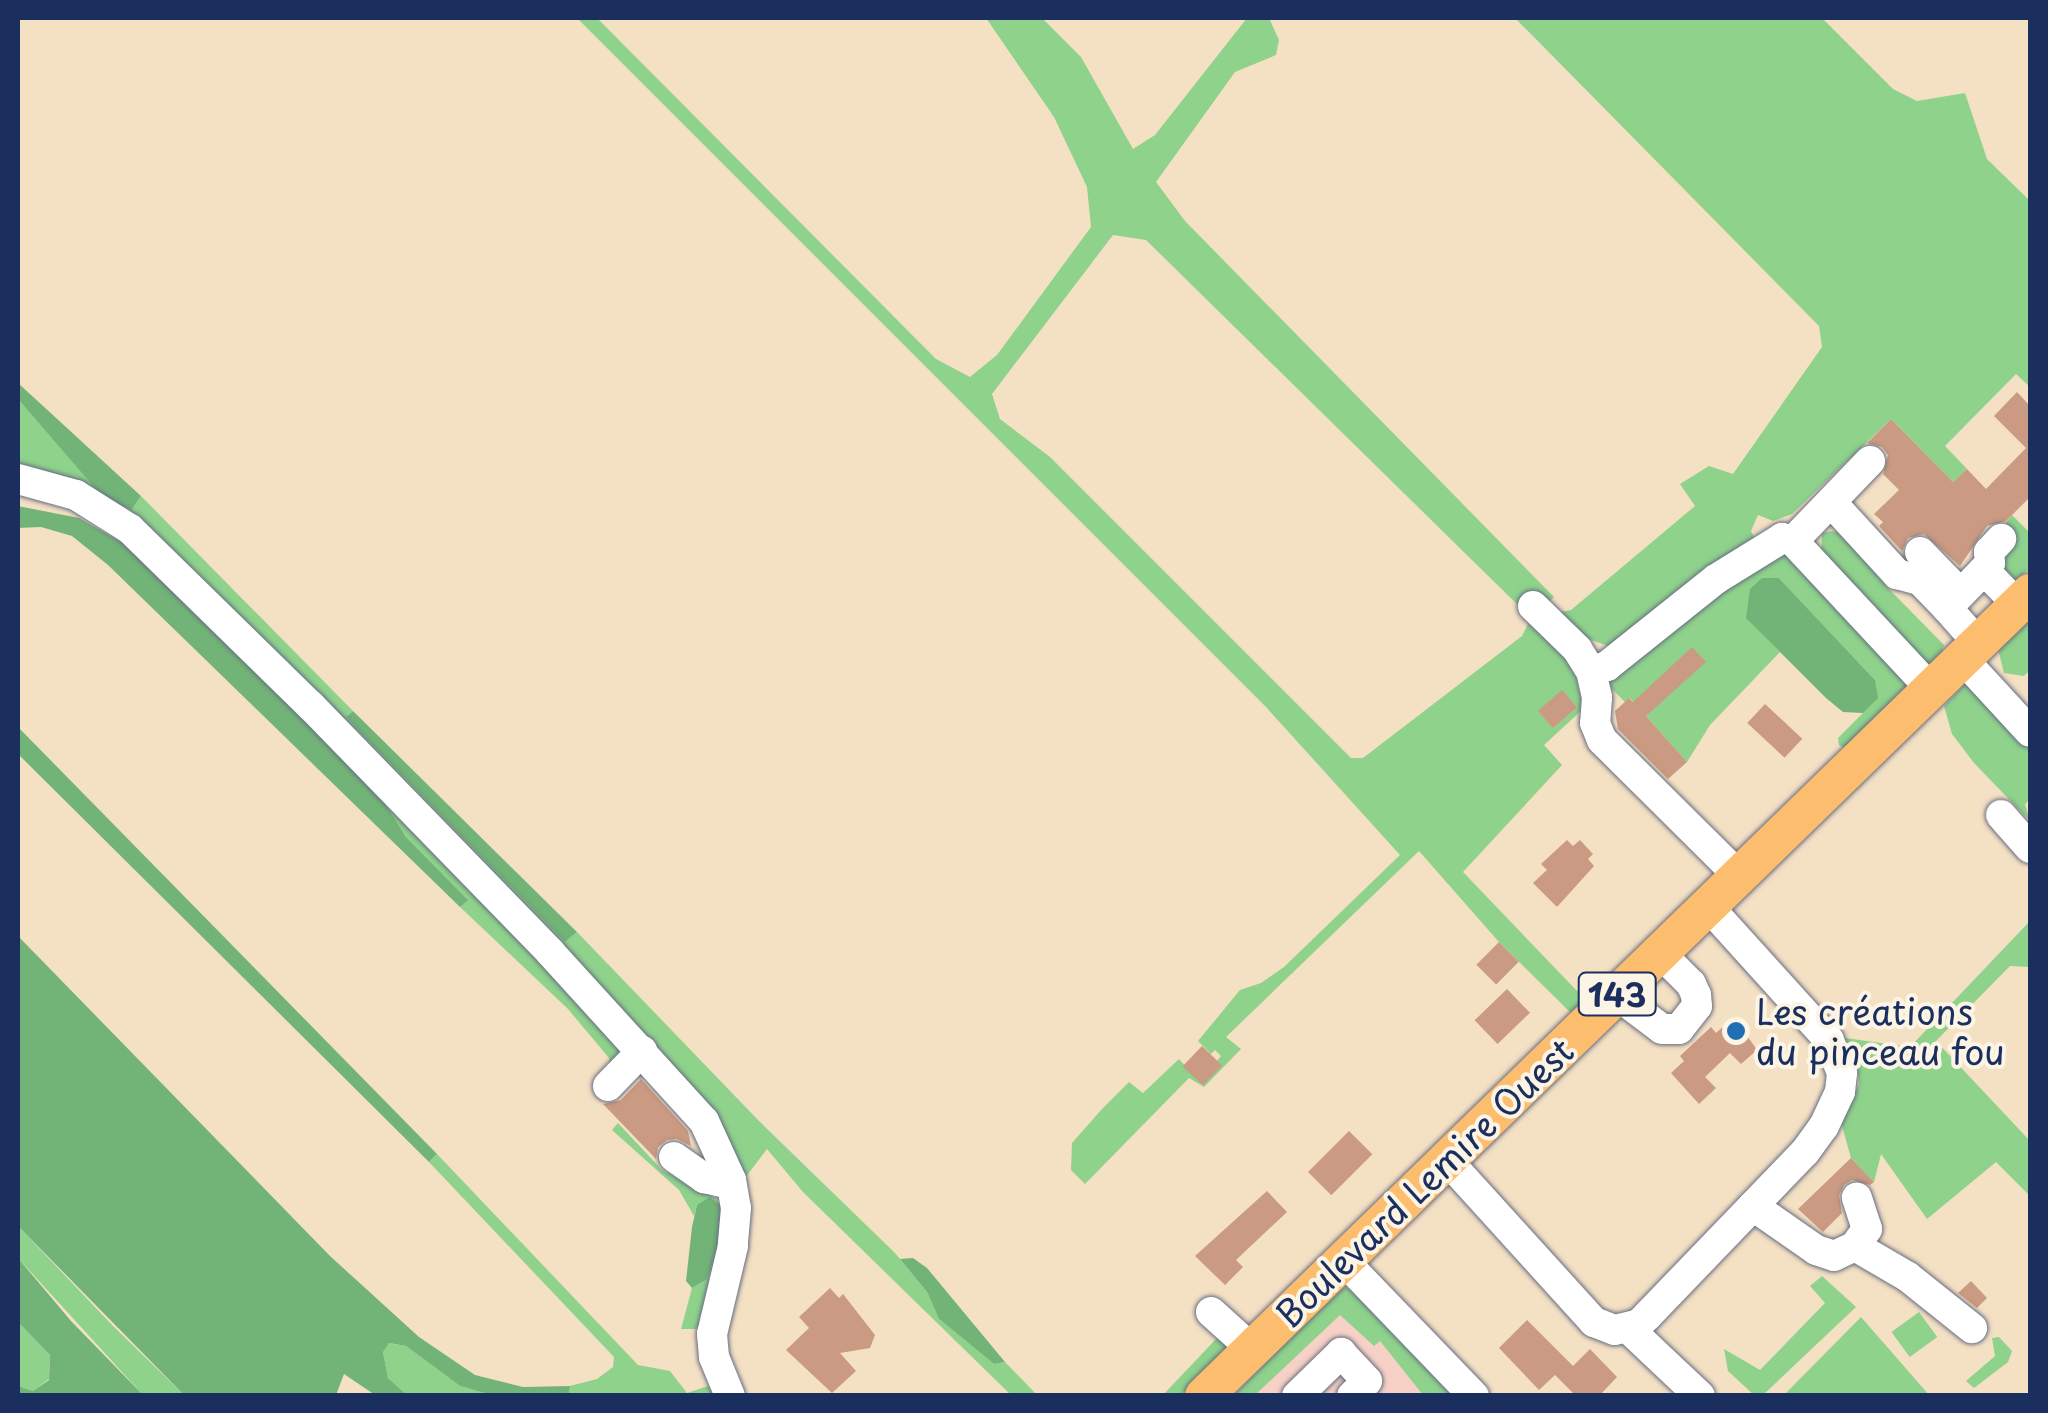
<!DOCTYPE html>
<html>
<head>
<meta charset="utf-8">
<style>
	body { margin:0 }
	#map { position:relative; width:2048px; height:1413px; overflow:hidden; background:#f4e0c3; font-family:"Playpen Sans",sans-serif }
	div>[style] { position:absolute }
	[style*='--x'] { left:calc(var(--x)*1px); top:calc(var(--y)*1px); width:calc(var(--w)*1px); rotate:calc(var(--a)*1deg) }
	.built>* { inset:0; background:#f7d1c6 }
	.green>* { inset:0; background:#8ed28b; transform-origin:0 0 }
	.forest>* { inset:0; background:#72b477 }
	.building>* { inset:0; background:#ca9a82; transform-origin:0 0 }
	.roads { filter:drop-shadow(0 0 2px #676d81) drop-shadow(0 0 2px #676d81) }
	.minor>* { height:30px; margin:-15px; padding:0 15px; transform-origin:15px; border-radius:15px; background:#fff }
	.major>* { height:38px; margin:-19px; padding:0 19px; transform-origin:19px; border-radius:19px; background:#fcbd6f }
	.dots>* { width:28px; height:28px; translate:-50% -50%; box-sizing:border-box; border:5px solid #fcf5e5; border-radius:50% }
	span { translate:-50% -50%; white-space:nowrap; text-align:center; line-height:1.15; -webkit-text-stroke:8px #fcf5e5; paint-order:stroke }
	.shield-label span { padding:2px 8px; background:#fcf5e5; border:2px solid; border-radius:8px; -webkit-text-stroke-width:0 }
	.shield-label { font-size:32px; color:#1b2f5e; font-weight:700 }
	.poi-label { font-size:35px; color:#1b2f5e }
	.left { translate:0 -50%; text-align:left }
	.street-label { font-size:35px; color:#1b2f5e }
	.frame { position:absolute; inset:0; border:20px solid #1b2f5e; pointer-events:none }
</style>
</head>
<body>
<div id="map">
	<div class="built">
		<i style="clip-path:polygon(1338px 1290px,1440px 1396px,1229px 1396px)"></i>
	</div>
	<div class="green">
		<i style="clip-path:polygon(evenodd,577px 18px,597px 18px,936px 359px,970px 377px,997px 355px,1091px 227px,1087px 187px,1054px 117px,986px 18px,1042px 18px,1081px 57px,1133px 149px,1155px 135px,1247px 18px,1269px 18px,1279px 40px,1276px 55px,1235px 72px,1156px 182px,1185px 221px,1554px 597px,1546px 605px,1556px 613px,1571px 610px,1695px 506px,1680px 484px,1709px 466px,1733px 474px,1822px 347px,1819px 326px,1515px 18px,1822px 18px,1893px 89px,1917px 101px,1965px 93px,1987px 159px,2030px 201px,2030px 387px,2016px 374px,1945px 446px,1967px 469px,1953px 482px,1891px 419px,1792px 514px,1773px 521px,1758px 515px,1751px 531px,1756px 541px,1612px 647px,1573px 634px,1572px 657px,1583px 709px,1544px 745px,1562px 765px,1463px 872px,1577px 991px,1594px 980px,1602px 988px,1573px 1015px,1499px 942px,1419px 851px,1226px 1037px,1241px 1049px,1204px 1087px,1189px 1078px,1085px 1184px,1071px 1170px,1072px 1143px,1103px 1108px,1129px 1082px,1143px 1093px,1179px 1059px,1202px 1085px,1221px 1066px,1217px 1061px,1221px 1056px,1215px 1050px,1211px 1054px,1198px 1041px,1240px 990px,1261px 983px,1284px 967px,1400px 855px,1266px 707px,577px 18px,1113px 235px,1146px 240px,1531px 618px,1522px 636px,1363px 758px,1351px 758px,1050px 457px,1000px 419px,992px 394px,1113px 235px,577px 18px,1562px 691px,1577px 707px,1553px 728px,1539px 712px,1562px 691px)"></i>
		<i style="clip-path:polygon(18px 399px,102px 495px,130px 510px,141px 496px,353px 711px,346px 717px,360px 732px,565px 942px,577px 932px,758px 1120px,895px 1253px,927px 1292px,939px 1319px,994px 1364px,1005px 1362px,1037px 1395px,1011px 1395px,803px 1192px,767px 1149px,745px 1178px,217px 599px,18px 473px)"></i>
		<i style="clip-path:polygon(2012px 515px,2030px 533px,2030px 569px,2013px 581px,1998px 563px,2009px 531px,2006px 522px)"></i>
		<i style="clip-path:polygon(1832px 531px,1842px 533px,1887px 577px,1885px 585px,1944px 645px,1939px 660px,1926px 668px,1821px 555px,1822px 533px)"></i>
		<i style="clip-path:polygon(1785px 553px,1910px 681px,1908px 688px,1846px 749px,1839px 745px,1838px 738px,1863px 713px,1875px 680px,1779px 578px,1762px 578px,1747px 618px,1780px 652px,1710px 725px,1687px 762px,1630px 698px,1625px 702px,1607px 684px,1622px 659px,1658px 629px)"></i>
		<i style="clip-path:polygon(2030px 617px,2030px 670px,2024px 676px,2004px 673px,1998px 649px)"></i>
		<i style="clip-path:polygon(1964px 685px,1974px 689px,2030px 746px,2030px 799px,2025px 804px,2030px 821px,1974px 763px,1952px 734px,1944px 706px)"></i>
		<i style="clip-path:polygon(364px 770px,620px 1050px,610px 1066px,609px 1058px,568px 1009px,460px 907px,467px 899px,406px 837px)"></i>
		<i style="clip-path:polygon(2030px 921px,2030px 967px,2010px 966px,1936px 1041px,2030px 1141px,2030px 1196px,1996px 1162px,1927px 1219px,1881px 1154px,1874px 1182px,1851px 1158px,1841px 1122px,1859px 1084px,1857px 1060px,1845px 1038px,1910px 1047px)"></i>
		<i style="clip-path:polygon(618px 1123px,662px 1170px,715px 1198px,722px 1207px,726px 1222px,709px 1307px,696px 1329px,681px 1329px,692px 1288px,708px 1278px,697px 1205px,694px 1216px,679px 1190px,612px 1130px)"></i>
		<i style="clip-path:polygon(437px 1154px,638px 1365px,670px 1371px,687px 1393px,708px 1386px,715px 1395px,569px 1395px,570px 1386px,597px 1379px,613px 1367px,614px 1357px,429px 1162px)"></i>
		<i style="clip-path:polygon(18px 1226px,112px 1325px,184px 1395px,143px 1395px,18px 1258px)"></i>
		<i style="clip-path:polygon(1822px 1276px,1856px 1307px,1763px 1395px,1754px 1395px,1728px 1371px,1724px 1349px,1760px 1370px,1825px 1303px,1810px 1286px)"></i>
		<i style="clip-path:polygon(1345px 1288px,1352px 1289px,1458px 1395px,1423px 1395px,1380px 1341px,1374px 1346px,1340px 1315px,1255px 1395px,1233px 1396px,1338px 1290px)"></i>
		<i style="left:1919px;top:1312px;width:31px;height:34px;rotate:54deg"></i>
		<i style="clip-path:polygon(1861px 1317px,1929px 1395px,1784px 1395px)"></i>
		<i style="clip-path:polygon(18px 1322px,50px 1355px,49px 1379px,33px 1391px,18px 1386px)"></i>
		<i style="clip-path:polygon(1999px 1337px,2012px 1351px,2008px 1362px,1974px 1388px,1966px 1381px,1995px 1356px,1992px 1338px)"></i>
		<i style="clip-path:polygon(1217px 1338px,1230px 1349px,1181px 1395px,1162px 1396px)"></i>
		<i style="clip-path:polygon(388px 1343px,406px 1346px,460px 1386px,491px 1395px,407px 1395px,388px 1378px,383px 1352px)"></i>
	</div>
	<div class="forest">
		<i style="clip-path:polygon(18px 383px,141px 496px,131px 510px,101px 495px,18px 399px)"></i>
		<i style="clip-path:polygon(18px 506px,79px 518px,126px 545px,364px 770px,406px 837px,468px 900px,460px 907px,108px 565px,72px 536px,41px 527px,18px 528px)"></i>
		<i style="clip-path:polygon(1762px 578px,1779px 578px,1875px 680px,1878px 698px,1863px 713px,1843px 712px,1826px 698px,1746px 618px,1750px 589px)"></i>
		<i style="clip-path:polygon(353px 711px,577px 932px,565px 942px,360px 732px,346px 717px)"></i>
		<i style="clip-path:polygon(18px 727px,437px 1154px,429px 1162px,18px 754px)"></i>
		<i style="clip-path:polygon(18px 936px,330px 1256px,419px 1337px,475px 1375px,523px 1387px,570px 1386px,569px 1395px,491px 1395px,460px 1386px,406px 1346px,389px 1343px,383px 1352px,388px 1378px,407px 1395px,375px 1395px,344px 1374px,336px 1395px,184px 1395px,18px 1226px)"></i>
		<i style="clip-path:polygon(710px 1197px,722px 1207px,720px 1239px,707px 1279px,692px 1288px,686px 1281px,692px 1227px,697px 1205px)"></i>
		<i style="clip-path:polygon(18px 1258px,71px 1321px,143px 1395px,18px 1395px,18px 1386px,33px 1391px,49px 1380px,50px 1355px,18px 1322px)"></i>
		<i style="clip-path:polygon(913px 1258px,927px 1268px,1005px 1362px,994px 1364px,939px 1319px,927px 1292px,900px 1259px)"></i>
	</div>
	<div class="building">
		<i style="clip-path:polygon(2017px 392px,2030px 406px,2030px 497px,2006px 521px,1987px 526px,1960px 566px,1924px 534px,1908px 538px,1902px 551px,1879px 526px,1883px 522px,1874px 514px,1899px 490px,1883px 474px,1888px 455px,1882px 447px,1867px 443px,1891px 419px,1953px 482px,1967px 469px,1986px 489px,2026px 448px,1994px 416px)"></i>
		<i style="clip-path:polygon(1692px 647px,1706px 662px,1646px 716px,1687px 762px,1668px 779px,1618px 729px,1615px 711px,1629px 698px,1633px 702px)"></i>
		<i style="left:1562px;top:690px;width:23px;height:32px;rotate:49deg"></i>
		<i style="left:1765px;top:704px;width:51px;height:26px;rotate:43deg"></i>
		<i style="clip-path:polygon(1567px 840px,1573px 846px,1580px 840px,1593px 854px,1588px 859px,1594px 866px,1557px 907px,1533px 883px,1547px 870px,1541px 864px)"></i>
		<i style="left:1499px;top:942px;width:28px;height:32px;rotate:45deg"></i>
		<i style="left:1507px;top:989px;width:33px;height:45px;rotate:46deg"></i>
		<i style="clip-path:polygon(1734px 1017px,1757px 1050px,1741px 1064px,1730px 1053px,1705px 1077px,1716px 1088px,1699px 1104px,1671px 1073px,1684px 1061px,1680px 1056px,1711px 1027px,1716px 1033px)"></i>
		<i style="left:1202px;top:1046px;width:28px;height:28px;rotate:44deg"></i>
		<i style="clip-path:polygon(641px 1079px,688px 1131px,691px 1146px,677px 1139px,667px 1140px,658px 1147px,656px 1159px,603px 1104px,621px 1100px)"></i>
		<i style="left:1349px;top:1131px;width:33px;height:58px;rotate:45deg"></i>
		<i style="clip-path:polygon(1851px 1158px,1874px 1182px,1870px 1185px,1852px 1180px,1844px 1185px,1839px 1195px,1842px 1213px,1823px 1232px,1798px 1209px)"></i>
		<i style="clip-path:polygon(1267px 1191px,1287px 1212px,1236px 1260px,1243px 1267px,1225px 1285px,1195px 1256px)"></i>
		<i style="clip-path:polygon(1971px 1281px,1987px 1298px,1977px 1308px,1958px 1293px)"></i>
		<i style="clip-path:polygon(830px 1288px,839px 1298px,843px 1294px,875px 1335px,870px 1348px,840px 1353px,856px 1371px,832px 1393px,786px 1350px,809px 1328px,799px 1317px)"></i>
		<i style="clip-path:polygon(1527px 1320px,1573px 1366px,1590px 1349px,1617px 1377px,1599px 1396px,1576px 1396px,1555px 1375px,1539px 1390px,1499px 1348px)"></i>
	</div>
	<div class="roads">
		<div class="minor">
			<i style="--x:1870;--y:461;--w:111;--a:133.9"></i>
			<i style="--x:1793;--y:541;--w:202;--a:47"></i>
			<i style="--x:18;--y:479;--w:60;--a:15.4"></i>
			<i style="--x:76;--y:495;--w:64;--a:32.2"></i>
			<i style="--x:130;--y:529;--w:253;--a:44.4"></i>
			<i style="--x:311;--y:706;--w:343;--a:45.8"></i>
			<i style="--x:550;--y:952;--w:229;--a:47.7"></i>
			<i style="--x:704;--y:1121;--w:65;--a:65.4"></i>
			<i style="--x:731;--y:1180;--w:28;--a:80"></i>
			<i style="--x:736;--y:1208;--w:38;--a:95"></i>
			<i style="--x:733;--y:1246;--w:90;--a:103.4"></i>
			<i style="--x:712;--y:1334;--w:23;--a:85"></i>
			<i style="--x:714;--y:1357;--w:42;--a:67.7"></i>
			<i style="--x:1831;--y:502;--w:98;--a:47.5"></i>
			<i style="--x:1897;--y:574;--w:24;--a:15"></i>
			<i style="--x:1920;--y:580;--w:39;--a:46"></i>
			<i style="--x:1920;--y:552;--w:52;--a:45.8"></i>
			<i style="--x:1984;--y:570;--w:9;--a:-49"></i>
			<i style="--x:1990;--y:563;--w:11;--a:-95"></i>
			<i style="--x:1989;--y:552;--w:18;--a:-47"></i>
			<i style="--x:1533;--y:606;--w:62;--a:44.3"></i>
			<i style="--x:1577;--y:649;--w:26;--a:58"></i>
			<i style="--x:1591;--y:671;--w:27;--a:77"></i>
			<i style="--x:1597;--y:697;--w:26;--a:94"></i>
			<i style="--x:1595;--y:723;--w:18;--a:68"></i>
			<i style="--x:1602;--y:740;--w:193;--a:44.8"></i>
			<i style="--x:1978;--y:643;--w:47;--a:-131.5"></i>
			<i style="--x:1947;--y:608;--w:53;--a:-45.8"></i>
			<i style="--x:1984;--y:570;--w:49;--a:45.8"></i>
			<i style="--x:1962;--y:658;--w:100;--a:47.4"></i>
			<i style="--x:1591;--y:671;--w:17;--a:-17"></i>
			<i style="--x:1607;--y:666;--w:139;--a:-38.6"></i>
			<i style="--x:1716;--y:579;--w:78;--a:-31.8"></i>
			<i style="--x:1782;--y:538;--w:11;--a:15"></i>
			<i style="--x:2001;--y:815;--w:44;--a:48.7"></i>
			<i style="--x:1617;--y:995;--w:56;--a:37.1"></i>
			<i style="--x:1662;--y:1029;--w:17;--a:0"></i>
			<i style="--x:1679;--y:1029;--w:29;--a:-52"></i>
			<i style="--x:1697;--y:1006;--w:11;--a:-95"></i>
			<i style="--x:1696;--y:995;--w:12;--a:-114"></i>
			<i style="--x:1691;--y:984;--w:44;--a:-135"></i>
			<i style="--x:608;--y:1086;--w:49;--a:-45.8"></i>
			<i style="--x:674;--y:1157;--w:37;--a:35"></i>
			<i style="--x:704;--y:1178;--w:28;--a:13"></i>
			<i style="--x:1447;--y:1160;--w:219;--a:47.8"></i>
			<i style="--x:1594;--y:1322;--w:22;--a:21"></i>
			<i style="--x:1615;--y:1330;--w:25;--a:-14"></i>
			<i style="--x:1639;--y:1324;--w:13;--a:-45"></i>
			<i style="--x:1648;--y:1315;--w:226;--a:-46.1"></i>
			<i style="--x:1805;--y:1152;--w:32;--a:-54"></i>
			<i style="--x:1824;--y:1126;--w:38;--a:-65"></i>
			<i style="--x:1840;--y:1092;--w:19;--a:-84"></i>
			<i style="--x:1842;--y:1073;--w:35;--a:-112"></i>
			<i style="--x:1829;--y:1040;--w:181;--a:-132.1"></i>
			<i style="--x:1753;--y:1206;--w:77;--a:34.9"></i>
			<i style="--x:1816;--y:1250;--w:19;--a:18"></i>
			<i style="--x:1834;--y:1256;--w:23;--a:-25"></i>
			<i style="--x:1855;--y:1246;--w:21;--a:-55"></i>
			<i style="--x:1867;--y:1229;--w:33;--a:-108"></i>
			<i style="--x:1855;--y:1246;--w:61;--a:30.3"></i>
			<i style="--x:1908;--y:1277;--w:82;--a:38.6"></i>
			<i style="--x:1343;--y:1260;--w:189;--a:46.1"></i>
			<i style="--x:1211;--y:1312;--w:55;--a:42.1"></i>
			<i style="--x:1628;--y:1328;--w:99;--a:43.4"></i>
			<i style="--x:1297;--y:1396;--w:62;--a:-44.3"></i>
			<i style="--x:1341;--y:1353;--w:38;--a:47"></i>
			<i style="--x:1367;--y:1381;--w:21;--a:135"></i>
		</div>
		<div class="major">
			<i style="--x:1204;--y:1396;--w:1152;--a:-44.19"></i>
		</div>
	</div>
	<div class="dots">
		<i style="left:1736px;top:1031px;background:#1f6fb2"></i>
	</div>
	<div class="shield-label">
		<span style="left:1617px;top:994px">143</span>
	</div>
	<div class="poi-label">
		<span class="left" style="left:1756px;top:1031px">Les créations<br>du pinceau fou</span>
	</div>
	<div class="street-label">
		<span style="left:1424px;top:1182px;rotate:-44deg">Boulevard Lemire Ouest</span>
	</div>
	<div class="frame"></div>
</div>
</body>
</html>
